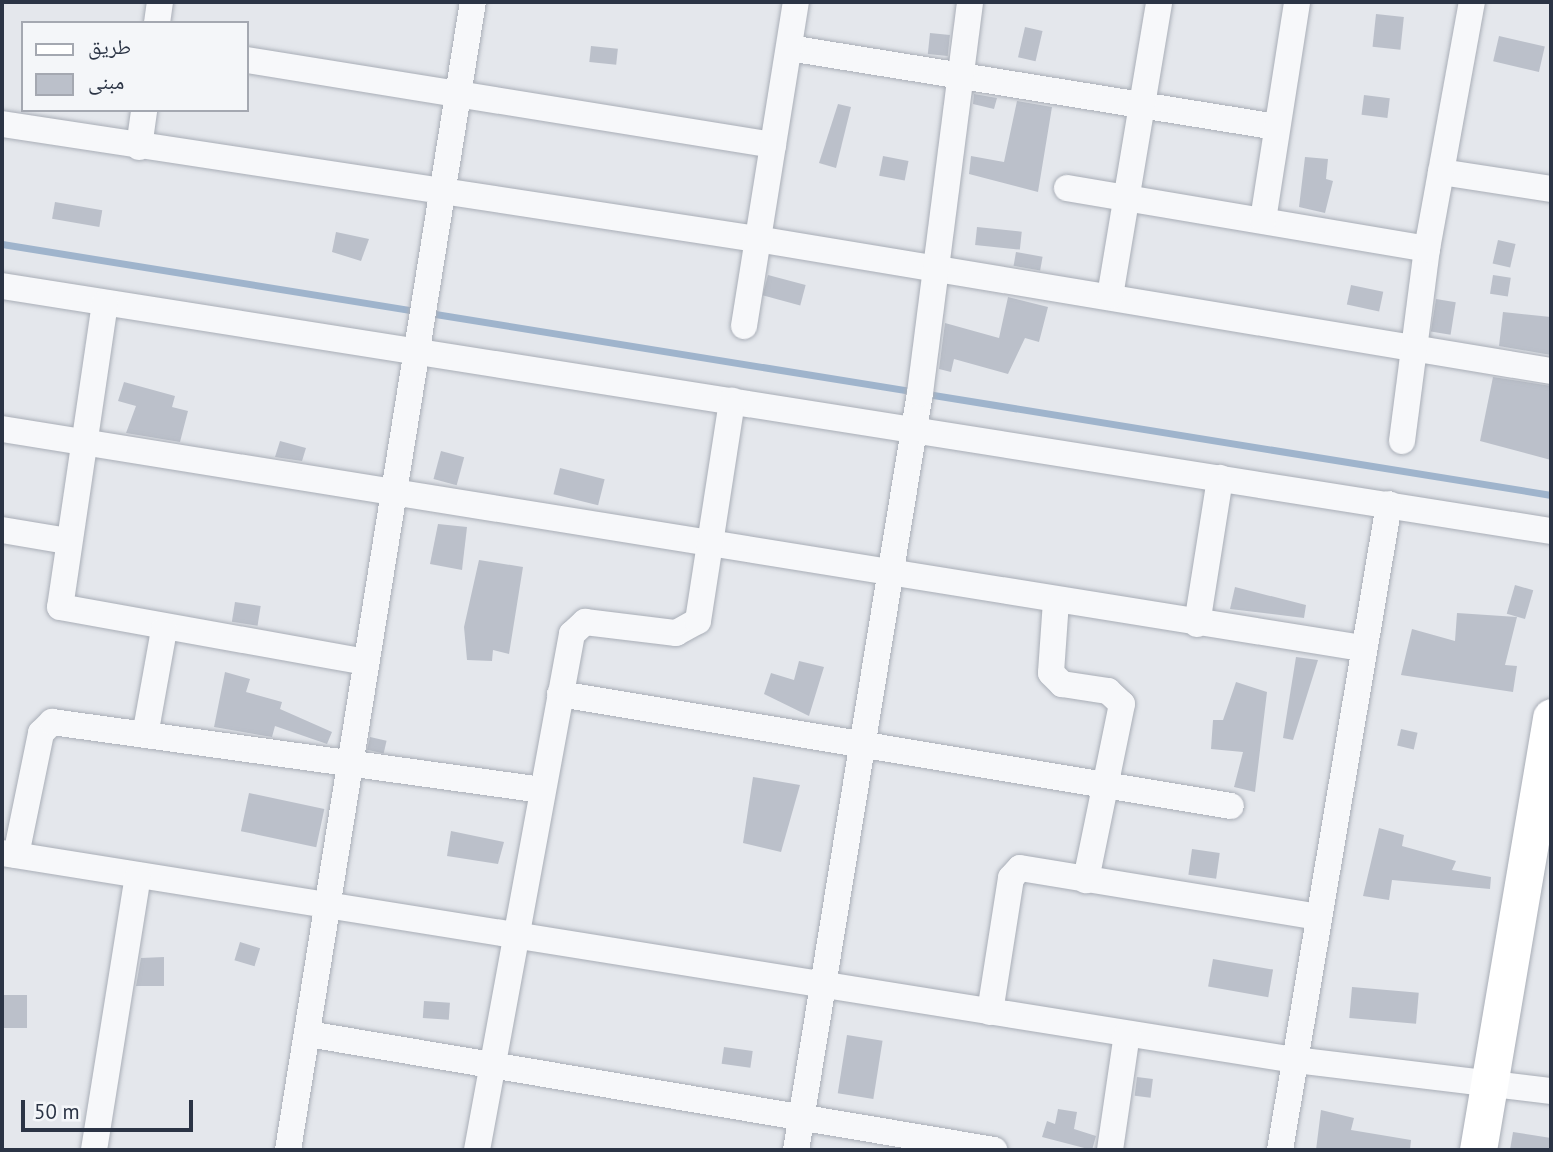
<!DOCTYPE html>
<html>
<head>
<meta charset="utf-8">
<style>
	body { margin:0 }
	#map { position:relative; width:1553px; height:1152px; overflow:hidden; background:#e4e7ec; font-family:"PT Sans","Noto Naskh Arabic",sans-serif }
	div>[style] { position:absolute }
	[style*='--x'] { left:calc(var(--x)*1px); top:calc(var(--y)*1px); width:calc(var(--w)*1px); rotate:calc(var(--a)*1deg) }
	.stream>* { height:7px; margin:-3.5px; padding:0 3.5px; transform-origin:3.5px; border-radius:3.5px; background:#9fb4cc }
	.building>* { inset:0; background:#bbc0ca; transform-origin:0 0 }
	.roads { filter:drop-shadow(0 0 2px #a9aeb7) drop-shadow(0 0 2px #a9aeb7) }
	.street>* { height:26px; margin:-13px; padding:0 13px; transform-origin:13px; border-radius:13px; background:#f7f8fa }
	.secondary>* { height:37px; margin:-18.5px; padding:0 18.5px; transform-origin:18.5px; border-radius:18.5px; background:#fff }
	span { translate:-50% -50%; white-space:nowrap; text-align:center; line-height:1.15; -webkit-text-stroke:5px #f4f6f9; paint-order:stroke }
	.frame { position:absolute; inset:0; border:4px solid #2b3445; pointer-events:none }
	.legend { position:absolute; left:21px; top:21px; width:228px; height:91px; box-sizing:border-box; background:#f4f6f9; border:2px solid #a4a8b1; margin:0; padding:9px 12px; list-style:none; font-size:21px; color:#2b3445 }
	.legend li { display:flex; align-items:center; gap:14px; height:35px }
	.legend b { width:35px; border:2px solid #a4a8b1 }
	.scale { position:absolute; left:21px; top:1100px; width:172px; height:32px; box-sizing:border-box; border:4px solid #2b3445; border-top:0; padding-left:9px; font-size:21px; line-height:24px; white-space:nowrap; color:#2b3445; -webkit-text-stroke:5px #f4f6f9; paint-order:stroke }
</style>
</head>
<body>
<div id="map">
	<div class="stream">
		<i style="--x:2;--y:244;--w:420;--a:9.2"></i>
		<i style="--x:429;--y:313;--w:492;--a:9.2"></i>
		<i style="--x:927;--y:394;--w:632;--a:9.19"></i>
	</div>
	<div class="building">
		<i style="left:1376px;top:14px;width:28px;height:33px;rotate:6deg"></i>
		<i style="left:1025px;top:27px;width:18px;height:31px;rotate:13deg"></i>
		<i style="left:930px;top:33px;width:20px;height:21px;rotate:6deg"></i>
		<i style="left:1499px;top:36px;width:47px;height:26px;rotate:13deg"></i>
		<i style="left:591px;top:46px;width:27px;height:16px;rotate:6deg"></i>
		<i style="clip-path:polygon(974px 94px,997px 98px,994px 109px,973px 104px)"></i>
		<i style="left:1364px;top:95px;width:26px;height:20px;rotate:7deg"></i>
		<i style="clip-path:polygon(1017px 101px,1052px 107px,1038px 192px,969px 174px,971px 156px,1004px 162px)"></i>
		<i style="clip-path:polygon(838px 104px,851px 107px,836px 168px,819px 163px)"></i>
		<i style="left:883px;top:156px;width:26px;height:20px;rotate:11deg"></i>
		<i style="clip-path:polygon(1305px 157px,1328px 159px,1326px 179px,1333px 181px,1325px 213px,1299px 207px)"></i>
		<i style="left:55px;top:202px;width:48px;height:17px;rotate:10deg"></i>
		<i style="left:977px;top:227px;width:45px;height:18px;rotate:6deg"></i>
		<i style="clip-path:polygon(336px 232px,369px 239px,361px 261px,332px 252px)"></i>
		<i style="left:1498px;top:240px;width:18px;height:24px;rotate:13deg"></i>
		<i style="left:1016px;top:252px;width:27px;height:14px;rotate:10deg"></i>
		<i style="left:768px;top:275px;width:39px;height:21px;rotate:15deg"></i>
		<i style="left:1493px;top:275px;width:18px;height:19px;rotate:9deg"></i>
		<i style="left:1351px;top:285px;width:33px;height:20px;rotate:12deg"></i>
		<i style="clip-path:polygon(1008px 297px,1048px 307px,1039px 342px,1025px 338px,1008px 374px,954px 359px,951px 372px,939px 369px,945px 323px,999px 338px)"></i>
		<i style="left:1436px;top:299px;width:20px;height:33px;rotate:9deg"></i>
		<i style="clip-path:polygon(1503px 312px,1551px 317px,1551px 355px,1499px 346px)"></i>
		<i style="clip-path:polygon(1493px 377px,1551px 386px,1551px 460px,1480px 441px)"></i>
		<i style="clip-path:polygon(124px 382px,175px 396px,172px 407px,188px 411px,180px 442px,126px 433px,136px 406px,118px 401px)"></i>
		<i style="clip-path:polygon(280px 441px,306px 448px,302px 461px,275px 457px)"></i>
		<i style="left:441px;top:451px;width:24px;height:29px;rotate:15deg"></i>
		<i style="left:560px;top:468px;width:46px;height:27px;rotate:14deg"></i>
		<i style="clip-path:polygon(438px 524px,467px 527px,462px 570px,430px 564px)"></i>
		<i style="clip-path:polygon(479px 560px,523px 567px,509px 654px,493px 650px,492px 661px,467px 660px,464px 627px)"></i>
		<i style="left:1515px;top:585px;width:19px;height:30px;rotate:16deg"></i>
		<i style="clip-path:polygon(1235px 587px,1306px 605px,1304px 618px,1230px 609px)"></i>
		<i style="left:235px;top:602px;width:26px;height:20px;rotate:9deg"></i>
		<i style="clip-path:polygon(1457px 613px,1517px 617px,1505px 665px,1517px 666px,1513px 692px,1401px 675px,1412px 629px,1455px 641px)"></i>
		<i style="clip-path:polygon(1296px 657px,1318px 660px,1293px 740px,1283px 738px)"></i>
		<i style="clip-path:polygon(799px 661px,824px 667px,809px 716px,764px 694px,771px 673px,794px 680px)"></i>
		<i style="clip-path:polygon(225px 672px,250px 679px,246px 692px,282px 702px,280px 709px,332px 732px,327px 744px,275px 726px,272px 737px,214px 727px)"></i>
		<i style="clip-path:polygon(1236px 682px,1267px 692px,1255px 792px,1234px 787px,1243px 752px,1211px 749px,1213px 720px,1223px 720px)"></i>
		<i style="left:1401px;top:729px;width:17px;height:17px;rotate:13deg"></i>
		<i style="left:370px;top:737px;width:17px;height:13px;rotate:13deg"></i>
		<i style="clip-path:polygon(753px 777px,800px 785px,781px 852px,743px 843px)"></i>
		<i style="left:249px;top:793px;width:77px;height:39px;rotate:12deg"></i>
		<i style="clip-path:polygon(1379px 828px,1404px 835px,1402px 846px,1456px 861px,1452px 870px,1491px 877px,1490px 889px,1392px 880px,1389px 900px,1363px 896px)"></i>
		<i style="clip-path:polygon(451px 831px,504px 842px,498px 864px,447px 856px)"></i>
		<i style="left:1192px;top:849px;width:28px;height:26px;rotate:8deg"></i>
		<i style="left:240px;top:942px;width:21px;height:19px;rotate:17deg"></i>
		<i style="clip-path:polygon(164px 957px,164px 986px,136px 986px,141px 958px)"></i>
		<i style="left:1213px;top:959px;width:61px;height:28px;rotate:10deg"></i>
		<i style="left:1352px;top:987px;width:67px;height:31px;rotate:5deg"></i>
		<i style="left:2px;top:995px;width:25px;height:33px"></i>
		<i style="left:424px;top:1001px;width:26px;height:17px;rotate:4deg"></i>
		<i style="left:847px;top:1035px;width:36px;height:59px;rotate:9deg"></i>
		<i style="left:724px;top:1047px;width:29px;height:17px;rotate:8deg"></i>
		<i style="left:1137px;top:1077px;width:16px;height:19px;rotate:7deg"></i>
		<i style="clip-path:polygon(1058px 1109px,1077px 1112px,1074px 1129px,1096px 1136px,1092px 1150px,1042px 1137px,1047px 1121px,1055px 1124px)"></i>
		<i style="clip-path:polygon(1321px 1110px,1354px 1118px,1351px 1130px,1411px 1140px,1410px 1150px,1316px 1150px)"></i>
		<i style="clip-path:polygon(1513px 1132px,1551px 1138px,1551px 1150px,1510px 1150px)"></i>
	</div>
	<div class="roads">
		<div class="street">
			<i style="--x:157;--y:23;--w:21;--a:-82"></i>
			<i style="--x:789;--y:48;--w:493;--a:9.2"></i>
			<i style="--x:247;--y:60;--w:533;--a:9.18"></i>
			<i style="--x:2;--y:124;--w:764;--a:8.66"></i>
			<i style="--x:757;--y:239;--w:805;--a:9.44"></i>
			<i style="--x:139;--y:147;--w:37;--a:-82"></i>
			<i style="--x:1441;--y:172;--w:111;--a:8.8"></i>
			<i style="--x:1067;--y:188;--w:365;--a:9.6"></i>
			<i style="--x:1263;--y:220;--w:221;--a:-81.1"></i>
			<i style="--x:2;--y:286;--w:1568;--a:8.99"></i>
			<i style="--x:1110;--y:296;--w:298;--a:-80.5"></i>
			<i style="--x:105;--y:303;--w:307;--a:98.4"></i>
			<i style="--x:60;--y:607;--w:311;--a:10.2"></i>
			<i style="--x:744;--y:326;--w:328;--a:-80.9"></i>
			<i style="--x:2;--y:429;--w:1378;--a:9.15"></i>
			<i style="--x:1402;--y:441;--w:194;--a:-82.6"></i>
			<i style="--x:1427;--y:249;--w:251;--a:-79.7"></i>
			<i style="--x:2;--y:530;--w:67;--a:9.5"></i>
			<i style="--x:1056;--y:601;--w:72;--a:94"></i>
			<i style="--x:1051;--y:673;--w:16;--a:45"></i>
			<i style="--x:1062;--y:684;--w:47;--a:8.7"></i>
			<i style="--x:1108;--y:691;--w:19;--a:43"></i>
			<i style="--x:1122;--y:704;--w:180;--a:101.6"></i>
			<i style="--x:1197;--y:624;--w:148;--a:-81"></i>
			<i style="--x:560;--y:694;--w:680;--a:9.48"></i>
			<i style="--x:146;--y:730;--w:102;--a:-79.8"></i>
			<i style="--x:2;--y:853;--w:1309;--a:9.1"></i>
			<i style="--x:1295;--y:1060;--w:258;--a:6.9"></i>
			<i style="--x:16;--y:855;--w:125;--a:-78.4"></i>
			<i style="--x:41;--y:733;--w:16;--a:-45"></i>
			<i style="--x:52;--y:722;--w:492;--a:7.9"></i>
			<i style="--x:990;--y:1012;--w:136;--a:-81.1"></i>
			<i style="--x:1011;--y:878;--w:13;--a:-48"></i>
			<i style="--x:1020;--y:868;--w:302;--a:9.3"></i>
			<i style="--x:308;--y:1034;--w:696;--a:9.6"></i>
			<i style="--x:94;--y:1150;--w:278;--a:-80.9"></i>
			<i style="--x:288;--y:1150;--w:1163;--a:-80.85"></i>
			<i style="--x:477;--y:1150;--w:525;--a:-79.57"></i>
			<i style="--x:572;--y:634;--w:18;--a:-43"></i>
			<i style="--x:585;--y:622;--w:92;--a:6.9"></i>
			<i style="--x:676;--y:633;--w:25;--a:-29"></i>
			<i style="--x:698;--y:621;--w:223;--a:-81.2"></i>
			<i style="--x:796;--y:1150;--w:767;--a:-80.7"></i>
			<i style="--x:920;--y:393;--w:394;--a:-82.7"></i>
			<i style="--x:1110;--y:1150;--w:117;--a:-81.7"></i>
			<i style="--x:1280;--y:1150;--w:655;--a:-80.42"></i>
		</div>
		<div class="secondary">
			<i style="--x:1478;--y:1150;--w:439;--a:-80.4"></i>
		</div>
	</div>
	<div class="frame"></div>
	<ul class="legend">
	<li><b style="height:9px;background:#fff"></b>طريق</li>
	<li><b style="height:19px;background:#bbc0ca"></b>مبنى</li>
	</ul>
	<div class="scale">50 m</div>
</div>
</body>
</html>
